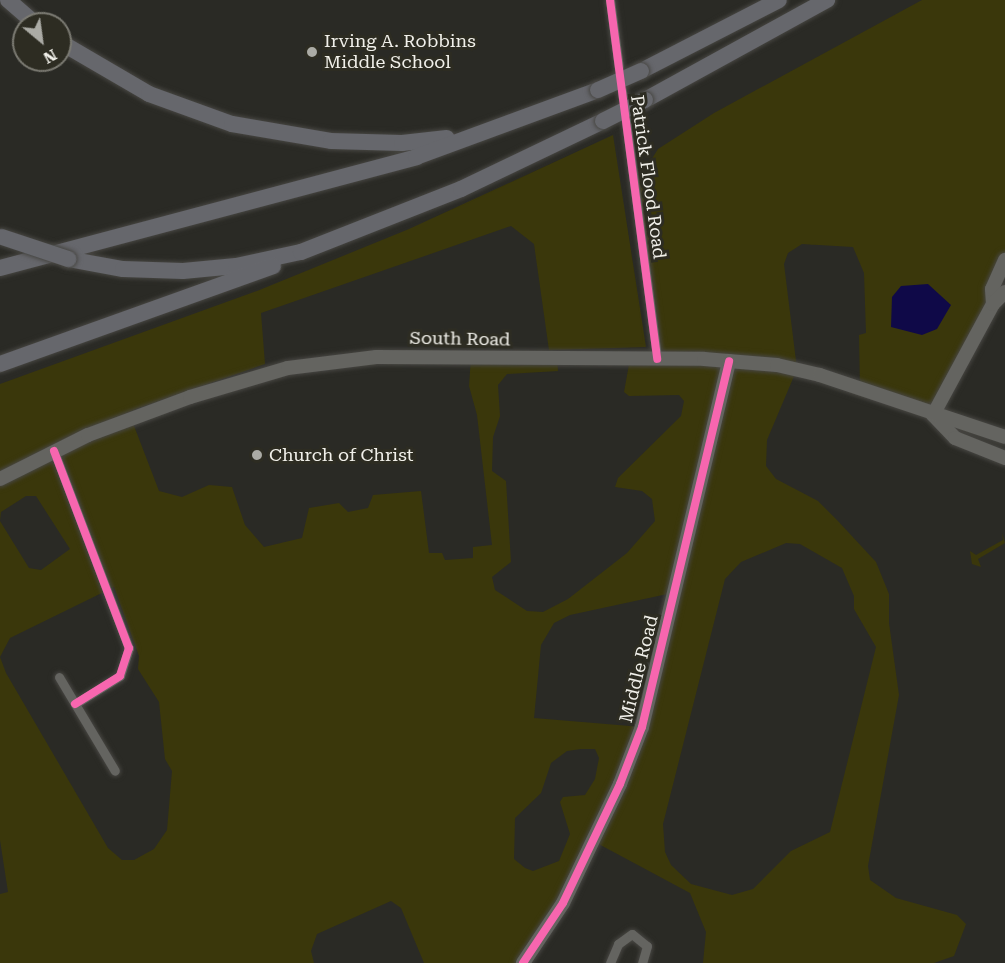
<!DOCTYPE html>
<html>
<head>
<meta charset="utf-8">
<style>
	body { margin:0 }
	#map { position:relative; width:1005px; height:963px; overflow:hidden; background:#2a2a25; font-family:"Roboto Serif",serif }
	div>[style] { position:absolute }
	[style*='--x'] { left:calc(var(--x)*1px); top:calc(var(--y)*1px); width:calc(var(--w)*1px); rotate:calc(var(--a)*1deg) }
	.green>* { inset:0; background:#3a370b }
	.water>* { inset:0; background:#0f0948 }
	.roads { filter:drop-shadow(0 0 2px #474642) drop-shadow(0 0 2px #474642) }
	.street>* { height:9px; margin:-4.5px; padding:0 4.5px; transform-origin:4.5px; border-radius:4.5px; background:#646460 }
	.secondary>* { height:14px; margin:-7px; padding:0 7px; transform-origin:7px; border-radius:7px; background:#646460 }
	.highway>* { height:16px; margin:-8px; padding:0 8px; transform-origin:8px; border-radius:8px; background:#66676c }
	.bridges { filter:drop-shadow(0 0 2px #474642) drop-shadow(0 0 2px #474642) }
	.highway-bridge>* { height:16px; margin:-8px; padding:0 8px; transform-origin:8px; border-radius:8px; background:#66676c }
	.cycleway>* { height:8px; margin:-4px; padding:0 4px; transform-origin:4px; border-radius:4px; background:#f766af }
	.dots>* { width:16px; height:16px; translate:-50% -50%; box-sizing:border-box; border:3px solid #2d2c22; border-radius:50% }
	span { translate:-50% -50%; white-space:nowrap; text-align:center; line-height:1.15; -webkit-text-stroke:6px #2d2c22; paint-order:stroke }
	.poi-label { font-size:18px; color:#f1f0ea }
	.left { translate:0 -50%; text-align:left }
	.street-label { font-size:18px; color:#f1f0ea }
	.north { position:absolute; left:12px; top:12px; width:60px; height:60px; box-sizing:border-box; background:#2d2c22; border:2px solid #7b7a72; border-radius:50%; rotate:151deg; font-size:16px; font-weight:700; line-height:24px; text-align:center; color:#f1f0ea }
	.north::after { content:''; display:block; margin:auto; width:21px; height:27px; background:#ababa5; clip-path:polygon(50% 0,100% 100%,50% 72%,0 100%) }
</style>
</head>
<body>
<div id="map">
	<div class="green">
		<i style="clip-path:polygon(evenodd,922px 0,1005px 0,1005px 260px,993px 304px,933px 415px,860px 389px,859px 335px,866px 333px,864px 273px,853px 247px,802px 244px,788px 253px,784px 264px,797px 369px,767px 440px,766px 466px,776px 479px,818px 501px,837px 520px,876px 562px,889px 594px,889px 623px,899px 695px,868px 866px,870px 880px,896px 898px,957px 915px,966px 924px,954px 956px,934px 963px,703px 963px,706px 932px,690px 893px,593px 841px,523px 963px,424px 963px,401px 908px,391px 901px,317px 934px,311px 951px,314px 963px,0 963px,0 894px,8px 892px,0 840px,0 521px,29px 568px,41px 570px,70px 549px,36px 496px,26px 496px,1px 512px,0 521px,0 479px,131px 418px,159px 491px,182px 497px,209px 485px,232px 487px,245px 525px,264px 547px,302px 538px,309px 508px,339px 503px,348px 512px,368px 508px,373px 495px,421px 491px,429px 553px,442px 553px,445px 560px,473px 558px,473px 547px,492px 545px,477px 415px,469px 386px,471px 357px,557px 358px,558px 371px,507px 374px,498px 385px,500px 416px,493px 437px,492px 471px,506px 481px,511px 562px,492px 577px,495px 590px,527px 611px,543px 612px,568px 599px,627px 553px,655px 521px,652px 499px,642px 491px,615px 487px,618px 478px,681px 416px,684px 401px,679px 395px,629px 396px,624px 392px,630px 359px,657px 359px,635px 186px,658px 149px,714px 113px,922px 0,786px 543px,800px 544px,842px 568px,854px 596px,854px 609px,876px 647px,830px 832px,791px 851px,753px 889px,732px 895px,691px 884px,671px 865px,665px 852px,663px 824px,725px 579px,741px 562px,786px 543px,922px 0,114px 587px,139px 656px,138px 669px,159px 702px,165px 759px,172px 771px,167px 830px,154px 849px,134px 860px,122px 860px,108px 848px,6px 673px,0 657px,10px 638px,114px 587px,922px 0,672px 593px,642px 727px,534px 718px,541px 645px,554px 623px,570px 615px,672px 593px,922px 0,581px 749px,595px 749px,599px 758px,595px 779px,585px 795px,563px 797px,560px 802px,570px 834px,559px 861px,533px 871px,525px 868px,514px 859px,515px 818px,541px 793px,551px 763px,567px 751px,581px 749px)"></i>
		<i style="clip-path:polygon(613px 135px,646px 347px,549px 350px,534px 244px,511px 226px,261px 313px,265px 364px,136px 409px,0 471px,0 384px,257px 291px,409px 229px)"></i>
		<i style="clip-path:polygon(1002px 533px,1005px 543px,978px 559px,981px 567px,972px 564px,970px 551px,976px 555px,1003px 540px)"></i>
	</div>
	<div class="water">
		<i style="clip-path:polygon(928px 284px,951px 305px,937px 329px,922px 335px,891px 327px,892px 297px,901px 286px)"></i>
	</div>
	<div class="roads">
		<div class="street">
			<i style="--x:610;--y:0;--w:362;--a:82.5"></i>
			<i style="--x:54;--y:451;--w:211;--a:69.2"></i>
			<i style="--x:129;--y:648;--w:29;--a:108"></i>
			<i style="--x:120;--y:676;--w:53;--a:148.1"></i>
			<i style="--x:59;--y:677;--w:109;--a:59.2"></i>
			<i style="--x:610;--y:963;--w:21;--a:-67"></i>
			<i style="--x:618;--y:944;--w:17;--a:-36"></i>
			<i style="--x:632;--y:934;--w:19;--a:39"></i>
			<i style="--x:647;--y:946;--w:18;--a:106"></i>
		</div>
		<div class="secondary">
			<i style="--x:993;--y:304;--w:15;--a:-94"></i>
			<i style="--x:992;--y:289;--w:32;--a:-66"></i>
			<i style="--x:933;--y:415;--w:126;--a:-61.6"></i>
			<i style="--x:993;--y:304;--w:17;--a:-45"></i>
			<i style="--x:933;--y:415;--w:32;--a:46"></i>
			<i style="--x:955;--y:438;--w:54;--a:21.8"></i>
			<i style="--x:0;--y:479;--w:98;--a:-26.6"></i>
			<i style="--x:88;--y:435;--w:109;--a:-20.4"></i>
			<i style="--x:190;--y:397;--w:102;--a:-16.5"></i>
			<i style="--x:288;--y:368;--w:89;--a:-7.1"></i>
			<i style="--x:376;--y:357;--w:328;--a:0.3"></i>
			<i style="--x:704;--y:359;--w:73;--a:4.7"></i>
			<i style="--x:777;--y:365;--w:44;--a:13.1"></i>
			<i style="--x:820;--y:375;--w:195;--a:18.5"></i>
			<i style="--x:523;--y:963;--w:72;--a:-56.3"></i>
			<i style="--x:563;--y:903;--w:132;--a:-64.4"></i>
			<i style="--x:620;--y:784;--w:61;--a:-68.9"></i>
			<i style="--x:642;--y:727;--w:376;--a:-76.6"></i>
		</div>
		<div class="highway">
			<i style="--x:8;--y:0;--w:37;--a:41"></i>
			<i style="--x:60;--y:42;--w:103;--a:30.3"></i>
			<i style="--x:149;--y:94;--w:88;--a:19.9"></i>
			<i style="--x:232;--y:124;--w:100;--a:9.7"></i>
			<i style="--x:331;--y:141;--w:71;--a:1.6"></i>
			<i style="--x:402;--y:143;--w:45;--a:-6.3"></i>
			<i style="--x:641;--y:71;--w:155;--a:-27.2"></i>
			<i style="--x:645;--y:100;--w:208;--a:-28.8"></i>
			<i style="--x:68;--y:259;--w:56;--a:10.3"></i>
			<i style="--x:123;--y:269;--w:60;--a:1.9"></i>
			<i style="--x:183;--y:271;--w:53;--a:-5.4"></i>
			<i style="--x:236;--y:266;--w:66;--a:-12.2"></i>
			<i style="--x:301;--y:252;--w:172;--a:-21.5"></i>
			<i style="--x:461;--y:189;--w:157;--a:-25.6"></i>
			<i style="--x:0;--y:268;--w:431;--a:-14.9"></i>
			<i style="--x:416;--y:157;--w:194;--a:-20.2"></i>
			<i style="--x:0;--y:364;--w:290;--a:-19.7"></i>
		</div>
	</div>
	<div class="bridges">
		<div class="highway-bridge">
			<i style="--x:598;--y:90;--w:47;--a:-23.8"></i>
			<i style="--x:603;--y:121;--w:47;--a:-26.6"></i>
			<i style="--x:2;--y:237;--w:70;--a:18.4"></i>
		</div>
	</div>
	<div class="cycleway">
		<i style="--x:610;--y:0;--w:362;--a:82.5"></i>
		<i style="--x:54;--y:451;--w:211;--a:69.2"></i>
		<i style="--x:129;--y:648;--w:29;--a:108"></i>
		<i style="--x:120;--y:676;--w:53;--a:148.1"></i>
		<i style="--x:523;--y:963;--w:72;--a:-56.3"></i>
		<i style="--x:563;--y:903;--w:132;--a:-64.4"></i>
		<i style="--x:620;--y:784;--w:61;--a:-68.9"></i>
		<i style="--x:642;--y:727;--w:376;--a:-76.6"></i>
	</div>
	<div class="dots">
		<i style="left:312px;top:52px;background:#ababa5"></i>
		<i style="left:257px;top:455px;background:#ababa5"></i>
	</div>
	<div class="poi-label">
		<span class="left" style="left:324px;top:52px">Irving A. Robbins<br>Middle School</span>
		<span class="left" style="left:269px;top:455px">Church of Christ</span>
	</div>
	<div class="street-label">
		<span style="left:648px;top:177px;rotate:82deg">Patrick Flood Road</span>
		<span style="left:460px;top:339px;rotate:1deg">South Road</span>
		<span style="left:639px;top:669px;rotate:-76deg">Middle Road</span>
	</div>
	<div class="north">N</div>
</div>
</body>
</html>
